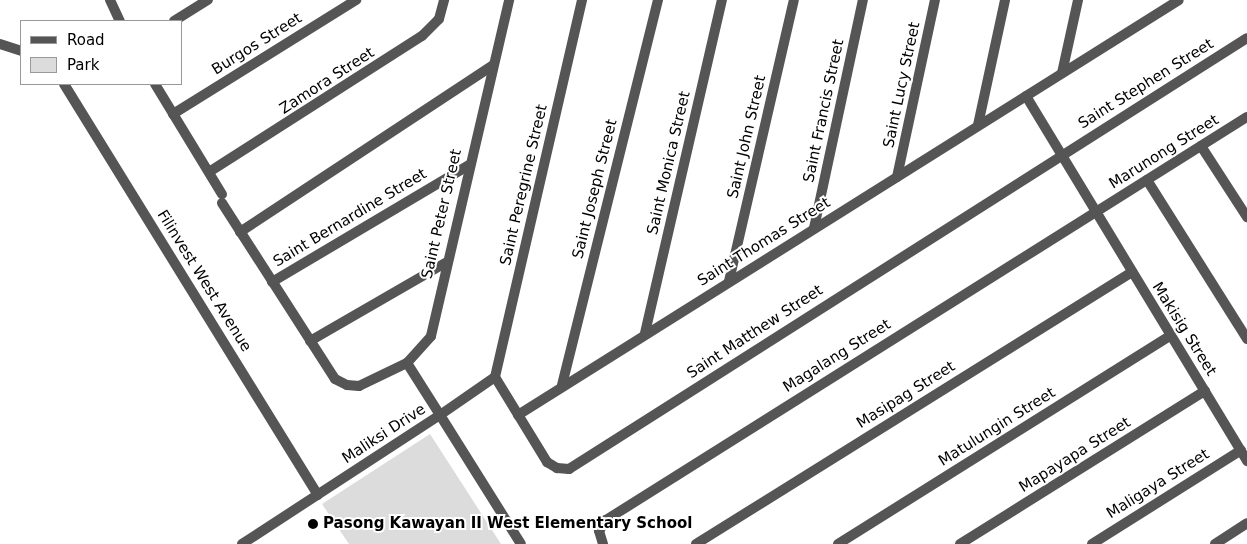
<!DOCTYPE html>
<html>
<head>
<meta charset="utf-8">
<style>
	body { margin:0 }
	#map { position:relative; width:1247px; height:544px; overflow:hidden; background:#fff; font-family:"DejaVu Sans",sans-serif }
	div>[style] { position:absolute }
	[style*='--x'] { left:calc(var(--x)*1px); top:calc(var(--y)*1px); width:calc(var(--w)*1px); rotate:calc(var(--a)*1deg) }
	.green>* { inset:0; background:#dcdcdc }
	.minor>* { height:10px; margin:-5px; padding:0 5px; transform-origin:5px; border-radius:5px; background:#555 }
	.tertiary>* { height:10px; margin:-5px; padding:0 5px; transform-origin:5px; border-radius:5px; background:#555 }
	.dots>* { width:14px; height:14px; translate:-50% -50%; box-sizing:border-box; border:2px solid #fff; border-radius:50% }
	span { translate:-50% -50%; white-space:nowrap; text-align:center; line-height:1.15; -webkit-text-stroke:4px #fff; paint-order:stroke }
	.street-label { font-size:15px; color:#000 }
	.poi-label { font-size:15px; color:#000; font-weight:700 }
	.left { translate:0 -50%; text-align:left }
	.legend { position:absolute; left:20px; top:20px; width:162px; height:65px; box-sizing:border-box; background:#fff; border:1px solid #999; margin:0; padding:6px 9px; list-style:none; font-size:15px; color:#000 }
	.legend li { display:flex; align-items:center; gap:10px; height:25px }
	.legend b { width:25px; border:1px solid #999 }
</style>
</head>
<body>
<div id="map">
	<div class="green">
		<i style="clip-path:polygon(430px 434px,501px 544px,349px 544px,322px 504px)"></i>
	</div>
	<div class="minor">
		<i style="--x:110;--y:0;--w:23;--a:65"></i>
		<i style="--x:1062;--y:73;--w:75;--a:-77.6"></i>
		<i style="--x:155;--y:84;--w:129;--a:58.7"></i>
		<i style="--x:1026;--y:96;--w:427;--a:58.8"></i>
		<i style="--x:173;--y:114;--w:216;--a:-31.9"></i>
		<i style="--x:978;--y:125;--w:128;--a:-77.8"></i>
		<i style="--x:1201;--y:146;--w:85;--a:57.1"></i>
		<i style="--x:209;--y:172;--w:253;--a:-32.6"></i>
		<i style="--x:422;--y:36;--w:24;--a:-45"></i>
		<i style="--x:439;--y:19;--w:20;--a:-75"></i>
		<i style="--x:897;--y:177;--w:181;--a:-77.9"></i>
		<i style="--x:1147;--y:180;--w:188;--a:57.8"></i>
		<i style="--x:222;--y:203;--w:209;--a:57.3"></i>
		<i style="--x:335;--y:379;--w:13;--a:27"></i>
		<i style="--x:347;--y:385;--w:12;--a:5"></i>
		<i style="--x:359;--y:386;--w:53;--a:-25.6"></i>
		<i style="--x:407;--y:363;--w:36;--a:-48"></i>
		<i style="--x:431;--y:336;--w:345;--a:-76.9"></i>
		<i style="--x:814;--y:228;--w:233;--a:-77.9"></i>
		<i style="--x:240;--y:232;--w:303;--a:-33.4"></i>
		<i style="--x:729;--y:281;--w:288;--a:-77"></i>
		<i style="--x:272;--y:282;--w:229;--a:-30.7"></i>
		<i style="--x:645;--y:333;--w:342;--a:-77"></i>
		<i style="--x:310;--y:341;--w:156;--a:-30"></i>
		<i style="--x:407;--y:363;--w:62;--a:57.6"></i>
		<i style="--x:440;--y:415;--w:67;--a:-34.6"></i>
		<i style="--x:495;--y:377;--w:100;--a:58.5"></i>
		<i style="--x:547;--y:462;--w:12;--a:31"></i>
		<i style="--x:557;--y:468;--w:12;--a:5"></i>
		<i style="--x:569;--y:469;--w:803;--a:-32.44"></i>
		<i style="--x:495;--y:377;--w:387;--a:-77"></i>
		<i style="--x:562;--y:385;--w:397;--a:-76"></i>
		<i style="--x:518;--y:415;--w:780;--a:-32.12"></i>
		<i style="--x:603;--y:544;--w:14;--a:-107"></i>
		<i style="--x:599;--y:531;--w:13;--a:-58"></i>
		<i style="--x:606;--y:520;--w:757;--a:-32.16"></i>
		<i style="--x:696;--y:544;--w:514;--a:-31.96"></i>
		<i style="--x:838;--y:544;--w:393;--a:-32.1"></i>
		<i style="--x:960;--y:544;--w:289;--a:-32"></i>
		<i style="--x:1092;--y:544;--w:176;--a:-32.2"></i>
		<i style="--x:1215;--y:544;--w:38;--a:-33"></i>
	</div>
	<div class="tertiary">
		<i style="--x:174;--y:21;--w:40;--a:-32"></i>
		<i style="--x:0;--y:44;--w:22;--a:18"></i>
		<i style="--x:64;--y:84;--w:483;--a:58.3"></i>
		<i style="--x:242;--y:544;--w:236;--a:-33.1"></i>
		<i style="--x:440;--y:415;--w:152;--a:57.9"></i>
	</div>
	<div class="dots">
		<i style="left:313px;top:524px;background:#000"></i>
	</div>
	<div class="street-label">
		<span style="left:257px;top:44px;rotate:-32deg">Burgos Street</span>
		<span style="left:327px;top:81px;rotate:-33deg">Zamora Street</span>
		<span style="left:1146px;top:84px;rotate:-32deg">Saint Stephen Street</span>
		<span style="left:902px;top:85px;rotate:-78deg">Saint Lucy Street</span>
		<span style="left:824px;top:111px;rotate:-78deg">Saint Francis Street</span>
		<span style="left:747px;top:137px;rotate:-77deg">Saint John Street</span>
		<span style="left:1164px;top:152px;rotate:-32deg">Marunong Street</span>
		<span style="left:669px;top:163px;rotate:-77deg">Saint Monica Street</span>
		<span style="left:524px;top:185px;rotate:-77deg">Saint Peregrine Street</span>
		<span style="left:595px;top:189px;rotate:-76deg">Saint Joseph Street</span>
		<span style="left:442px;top:214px;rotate:-77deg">Saint Peter Street</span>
		<span style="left:350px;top:218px;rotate:-31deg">Saint Bernardine Street</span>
		<span style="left:764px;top:242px;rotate:-32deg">Saint Thomas Street</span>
		<span style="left:204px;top:281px;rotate:58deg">Filinvest West Avenue</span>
		<span style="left:1184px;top:329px;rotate:58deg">Makisig Street</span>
		<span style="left:755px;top:332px;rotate:-33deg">Saint Matthew Street</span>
		<span style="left:837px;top:356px;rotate:-32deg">Magalang Street</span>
		<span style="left:906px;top:395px;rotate:-32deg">Masipag Street</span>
		<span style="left:997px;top:427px;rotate:-32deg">Matulungin Street</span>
		<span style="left:384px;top:434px;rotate:-33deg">Maliksi Drive</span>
		<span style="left:1075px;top:455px;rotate:-32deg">Mapayapa Street</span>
		<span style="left:1158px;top:484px;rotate:-32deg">Maligaya Street</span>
	</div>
	<div class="poi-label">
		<span class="left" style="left:323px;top:524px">Pasong Kawayan II West Elementary School</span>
	</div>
	<ul class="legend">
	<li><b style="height:6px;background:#555"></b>Road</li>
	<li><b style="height:14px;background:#dcdcdc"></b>Park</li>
	</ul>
</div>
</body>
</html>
